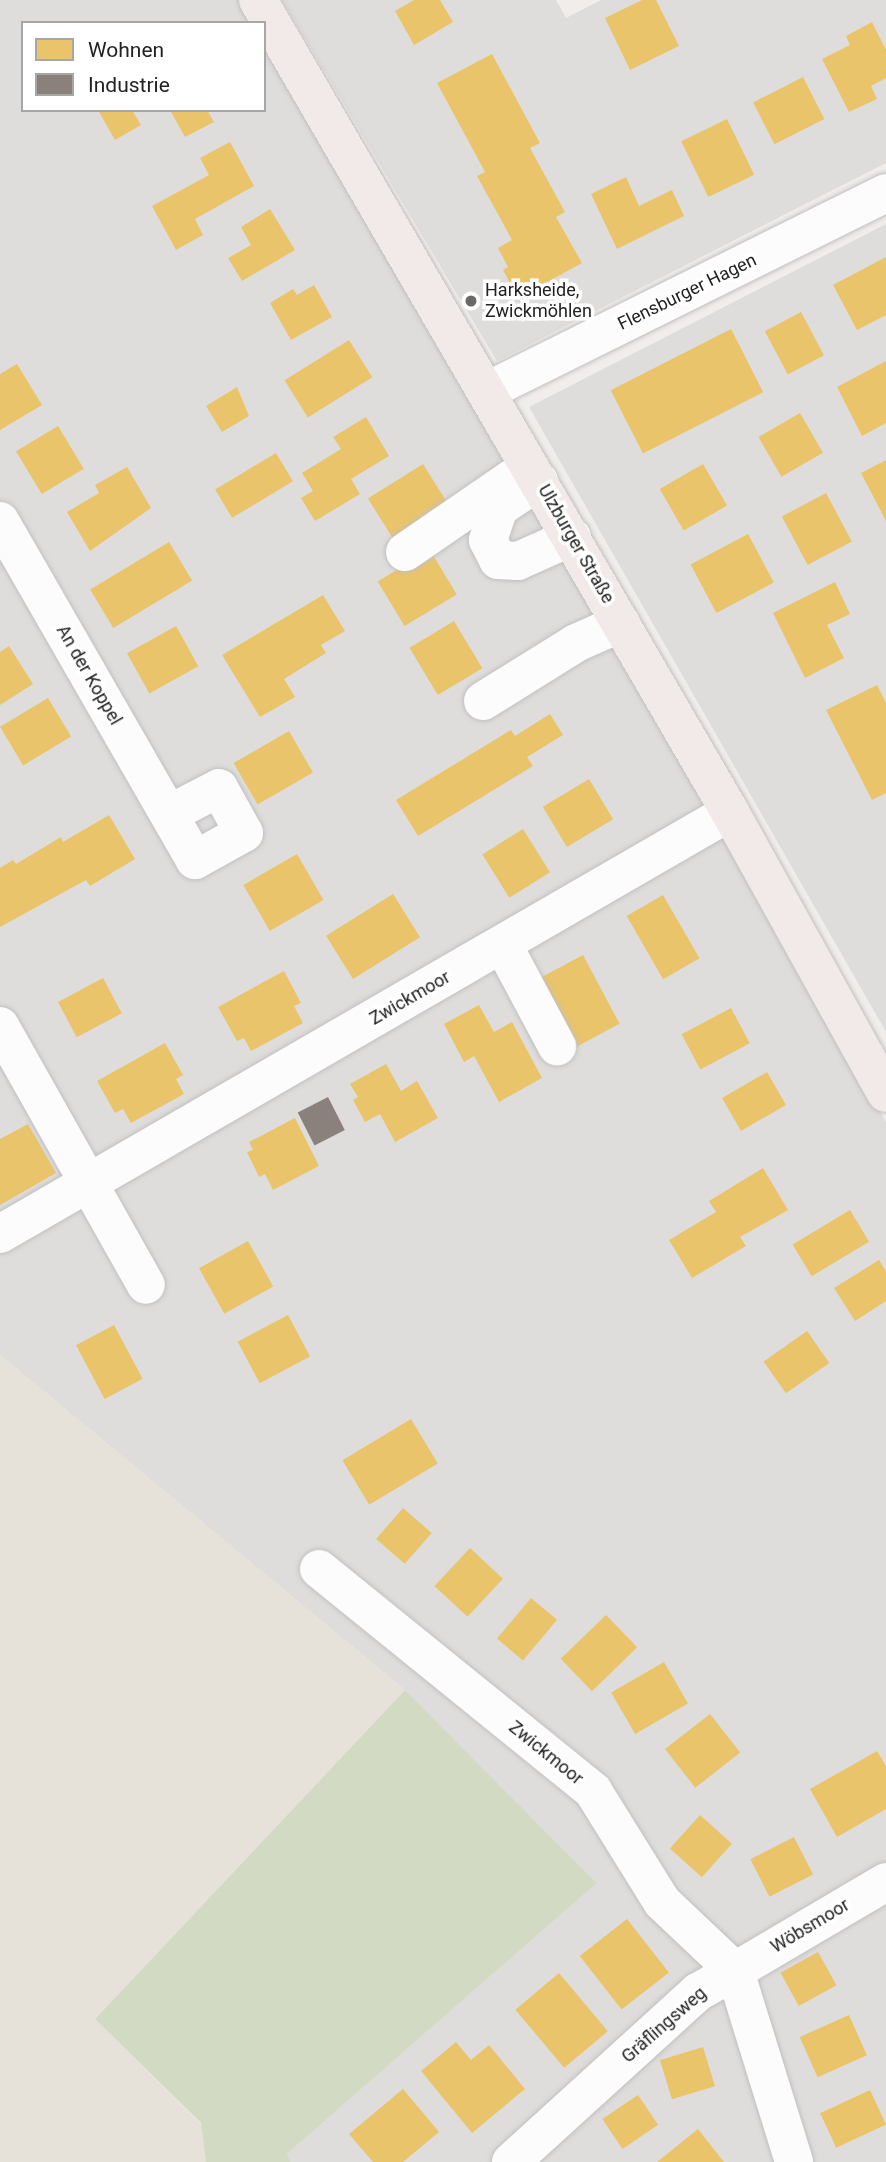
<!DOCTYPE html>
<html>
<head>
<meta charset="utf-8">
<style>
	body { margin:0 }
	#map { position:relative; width:886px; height:2162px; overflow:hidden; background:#f0edeb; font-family:Roboto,sans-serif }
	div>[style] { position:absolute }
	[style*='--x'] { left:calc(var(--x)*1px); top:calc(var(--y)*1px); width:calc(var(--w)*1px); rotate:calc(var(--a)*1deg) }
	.residential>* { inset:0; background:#dfdddc }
	.farmland>* { inset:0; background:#e6e2d9 }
	.forest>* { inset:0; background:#d3dac4 }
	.homes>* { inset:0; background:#e9c46a; transform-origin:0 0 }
	.industry>* { inset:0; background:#8a817c; transform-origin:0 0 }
	.roads { filter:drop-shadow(0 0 2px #c2c0c0) drop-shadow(0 0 2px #c2c0c0) }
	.minor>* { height:38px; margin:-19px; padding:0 19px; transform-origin:19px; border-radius:19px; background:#fdfcfc }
	.major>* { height:38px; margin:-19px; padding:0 19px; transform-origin:19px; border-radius:19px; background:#f1eae8 }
	.dots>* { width:19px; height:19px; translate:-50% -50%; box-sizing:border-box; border:4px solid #fff; border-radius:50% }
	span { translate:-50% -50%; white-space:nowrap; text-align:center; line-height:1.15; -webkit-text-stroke:7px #fff; paint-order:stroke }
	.poi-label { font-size:18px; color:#222 }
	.left { translate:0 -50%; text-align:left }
	.street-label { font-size:18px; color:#222 }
	.legend { position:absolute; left:21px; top:21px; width:245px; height:91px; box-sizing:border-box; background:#fff; border:2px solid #a7a7a7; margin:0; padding:9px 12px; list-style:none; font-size:21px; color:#222 }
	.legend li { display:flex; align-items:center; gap:14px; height:35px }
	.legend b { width:35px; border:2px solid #a7a7a7 }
</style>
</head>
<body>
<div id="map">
	<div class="residential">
		<i style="clip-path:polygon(0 0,242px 0,256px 23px,23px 23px,23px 110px,264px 110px,264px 37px,477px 400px,886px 1122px,886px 2162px,291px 2162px,287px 2154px,597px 1883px,405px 1690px,0 1355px)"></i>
		<i style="clip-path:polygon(282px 0,556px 0,566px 18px,601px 0,886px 0,886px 163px,497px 361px)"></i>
		<i style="clip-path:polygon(886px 224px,886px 1032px,529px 407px)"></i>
	</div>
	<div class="farmland">
		<i style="clip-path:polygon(0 1355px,405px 1690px,95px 2019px,201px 2124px,206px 2162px,0 2162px)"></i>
	</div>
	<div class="forest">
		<i style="clip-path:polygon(405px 1690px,597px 1883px,287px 2154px,291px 2162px,206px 2162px,201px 2123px,95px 2019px)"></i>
	</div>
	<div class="homes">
		<i style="clip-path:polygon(414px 0,440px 0,453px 22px,414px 45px,395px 11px)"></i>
		<i style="clip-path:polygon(642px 0,656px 0,679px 46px,630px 70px,605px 18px)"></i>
		<i style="clip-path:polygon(872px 22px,886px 50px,886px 78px,871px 86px,877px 99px,849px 112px,822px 59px,850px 45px,846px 36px)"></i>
		<i style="clip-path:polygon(492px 54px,540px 143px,530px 148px,565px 212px,556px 217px,582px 263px,518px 298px,503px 270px,508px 267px,498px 248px,512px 240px,477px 176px,485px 172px,437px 83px)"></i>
		<i style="left:803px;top:77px;width:47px;height:56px;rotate:63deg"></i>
		<i style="clip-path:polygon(98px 110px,132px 110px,141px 125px,115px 140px)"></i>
		<i style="clip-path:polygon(170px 110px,207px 110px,214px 122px,185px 137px)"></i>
		<i style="left:727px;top:119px;width:62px;height:51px;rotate:64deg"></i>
		<i style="clip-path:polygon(230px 142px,254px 186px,195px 219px,203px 235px,176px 250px,152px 206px,209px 175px,200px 158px)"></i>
		<i style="clip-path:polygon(626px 177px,639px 206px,672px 190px,684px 216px,617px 249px,591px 194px)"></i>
		<i style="clip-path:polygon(270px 209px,295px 250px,242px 281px,228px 258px,251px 245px,241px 227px)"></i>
		<i style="clip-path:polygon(886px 257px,886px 315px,857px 330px,833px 285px)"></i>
		<i style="clip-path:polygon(314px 285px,332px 317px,291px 340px,270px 303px,293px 289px,297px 295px)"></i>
		<i style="left:801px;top:312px;width:49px;height:41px;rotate:62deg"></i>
		<i style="left:731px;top:329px;width:71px;height:135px;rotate:63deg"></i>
		<i style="left:349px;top:340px;width:44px;height:76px;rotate:58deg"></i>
		<i style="clip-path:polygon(886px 361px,886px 423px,862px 436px,837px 387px)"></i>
		<i style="clip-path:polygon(17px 364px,42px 405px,0 430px,0 374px)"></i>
		<i style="clip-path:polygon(237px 387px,249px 416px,222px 432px,206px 406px)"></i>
		<i style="left:800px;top:413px;width:46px;height:48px;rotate:60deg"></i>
		<i style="clip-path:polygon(366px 417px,389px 456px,351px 479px,360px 494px,315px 521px,301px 498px,313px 491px,302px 473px,341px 449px,333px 437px)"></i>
		<i style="left:58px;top:426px;width:50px;height:49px;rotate:59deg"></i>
		<i style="left:276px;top:453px;width:33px;height:71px;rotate:59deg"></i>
		<i style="clip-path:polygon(886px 460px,886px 521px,861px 473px)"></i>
		<i style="left:423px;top:464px;width:52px;height:65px;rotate:58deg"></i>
		<i style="left:703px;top:464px;width:48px;height:50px;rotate:60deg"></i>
		<i style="clip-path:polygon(127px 467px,151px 508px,90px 551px,67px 512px,99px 493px,95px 485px)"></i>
		<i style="left:826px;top:493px;width:55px;height:50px;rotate:62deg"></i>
		<i style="left:748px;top:534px;width:55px;height:65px;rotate:62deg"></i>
		<i style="left:169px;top:542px;width:45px;height:92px;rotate:59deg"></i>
		<i style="left:430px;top:550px;width:52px;height:61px;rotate:59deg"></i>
		<i style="clip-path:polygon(835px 582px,850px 614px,827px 625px,844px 658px,805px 678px,773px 613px)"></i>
		<i style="clip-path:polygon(323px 595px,345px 631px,321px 645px,326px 653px,284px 679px,295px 697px,260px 717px,222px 655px)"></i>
		<i style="left:454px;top:621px;width:55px;height:52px;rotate:59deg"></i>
		<i style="left:176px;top:626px;width:46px;height:56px;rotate:61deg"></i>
		<i style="clip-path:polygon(9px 646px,33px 684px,0 705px,0 652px)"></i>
		<i style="clip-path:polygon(877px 685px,886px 703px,886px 793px,872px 800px,826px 710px)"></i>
		<i style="left:48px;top:698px;width:45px;height:56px;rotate:59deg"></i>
		<i style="clip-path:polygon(550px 714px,563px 735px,527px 757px,533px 766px,418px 836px,396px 800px,511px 730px,515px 736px)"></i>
		<i style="left:289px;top:731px;width:48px;height:64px;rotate:60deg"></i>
		<i style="left:589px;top:779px;width:47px;height:54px;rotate:59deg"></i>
		<i style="clip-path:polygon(109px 815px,135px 859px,90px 886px,86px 880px,0 927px,0 868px,13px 860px,16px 864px,61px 837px,63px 842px)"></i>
		<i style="left:523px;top:829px;width:51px;height:48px;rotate:58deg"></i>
		<i style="left:297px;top:854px;width:53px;height:62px;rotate:60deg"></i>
		<i style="left:393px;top:894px;width:51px;height:79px;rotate:58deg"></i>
		<i style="left:663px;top:895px;width:73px;height:42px;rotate:60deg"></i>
		<i style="left:583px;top:955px;width:78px;height:52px;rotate:62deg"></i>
		<i style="clip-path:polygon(284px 971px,301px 1003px,294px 1006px,303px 1023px,251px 1051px,244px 1038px,237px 1041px,218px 1007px)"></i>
		<i style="left:103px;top:978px;width:40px;height:51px;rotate:62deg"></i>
		<i style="clip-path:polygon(479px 1005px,494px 1032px,512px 1022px,542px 1078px,499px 1102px,474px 1056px,464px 1062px,444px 1024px)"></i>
		<i style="left:731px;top:1008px;width:40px;height:56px;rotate:62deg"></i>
		<i style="clip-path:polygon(165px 1043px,183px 1075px,176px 1079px,184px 1094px,131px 1123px,123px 1109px,115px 1113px,97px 1081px)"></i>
		<i style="clip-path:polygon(386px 1064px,401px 1091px,417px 1081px,438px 1118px,395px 1142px,380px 1114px,365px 1122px,353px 1100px,358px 1097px,350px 1084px)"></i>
		<i style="left:767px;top:1072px;width:38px;height:52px;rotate:60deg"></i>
		<i style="clip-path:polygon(295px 1118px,319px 1166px,273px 1190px,265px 1174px,259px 1177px,247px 1152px,253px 1150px,249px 1142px)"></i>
		<i style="clip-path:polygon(28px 1124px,56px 1173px,0 1205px,0 1139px)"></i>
		<i style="clip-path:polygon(763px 1168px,788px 1210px,740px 1237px,746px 1246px,692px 1278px,669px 1240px,716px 1212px,709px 1201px)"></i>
		<i style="left:850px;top:1210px;width:37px;height:67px;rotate:59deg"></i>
		<i style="left:248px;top:1241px;width:52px;height:56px;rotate:61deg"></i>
		<i style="clip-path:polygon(879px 1260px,886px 1271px,886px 1301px,855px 1321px,834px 1288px)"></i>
		<i style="left:288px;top:1315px;width:47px;height:57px;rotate:62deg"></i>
		<i style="left:114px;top:1325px;width:61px;height:43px;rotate:62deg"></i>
		<i style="left:807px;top:1331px;width:39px;height:53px;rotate:55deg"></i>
		<i style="left:411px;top:1419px;width:52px;height:80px;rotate:59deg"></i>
		<i style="left:403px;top:1508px;width:38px;height:41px;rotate:41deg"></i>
		<i style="left:470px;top:1548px;width:45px;height:52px;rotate:43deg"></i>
		<i style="left:531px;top:1598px;width:34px;height:53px;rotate:40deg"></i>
		<i style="left:606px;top:1615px;width:45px;height:63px;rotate:46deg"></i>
		<i style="left:664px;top:1662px;width:48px;height:61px;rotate:60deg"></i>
		<i style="left:710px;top:1714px;width:49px;height:57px;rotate:52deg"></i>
		<i style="clip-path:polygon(877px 1751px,886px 1766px,886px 1809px,837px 1837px,810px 1789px)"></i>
		<i style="left:700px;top:1815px;width:43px;height:45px;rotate:42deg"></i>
		<i style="left:794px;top:1837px;width:42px;height:49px;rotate:63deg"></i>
		<i style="left:627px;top:1919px;width:68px;height:60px;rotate:52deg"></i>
		<i style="left:818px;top:1952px;width:38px;height:43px;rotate:61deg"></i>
		<i style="left:559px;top:1973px;width:76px;height:57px;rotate:50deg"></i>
		<i style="left:849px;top:2015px;width:44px;height:54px;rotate:66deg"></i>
		<i style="clip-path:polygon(456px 2042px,471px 2060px,489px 2045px,525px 2089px,472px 2133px,421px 2071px)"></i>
		<i style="left:703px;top:2047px;width:41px;height:45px;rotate:73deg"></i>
		<i style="clip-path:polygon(403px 2089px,439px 2132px,403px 2162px,373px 2162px,349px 2134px)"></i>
		<i style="left:870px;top:2090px;width:38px;height:55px;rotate:65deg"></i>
		<i style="left:638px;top:2095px;width:36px;height:43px;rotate:56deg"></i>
		<i style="clip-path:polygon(698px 2129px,724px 2162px,657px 2162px)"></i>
	</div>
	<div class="industry">
		<i style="left:328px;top:1097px;width:37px;height:34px;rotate:63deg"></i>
	</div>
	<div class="roads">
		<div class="minor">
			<i style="--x:487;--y:391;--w:445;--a:-26.4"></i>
			<i style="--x:539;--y:481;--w:48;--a:146"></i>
			<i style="--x:499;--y:508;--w:34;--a:109"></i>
			<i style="--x:488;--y:540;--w:22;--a:63"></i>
			<i style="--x:498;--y:560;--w:20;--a:3"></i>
			<i style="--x:518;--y:561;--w:59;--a:-24"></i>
			<i style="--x:0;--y:521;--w:391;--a:60.1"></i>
			<i style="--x:195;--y:860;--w:56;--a:-28.9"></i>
			<i style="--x:244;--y:833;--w:51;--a:-119.1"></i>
			<i style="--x:219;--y:788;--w:56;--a:152.5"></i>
			<i style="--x:405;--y:552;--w:132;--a:-34.5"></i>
			<i style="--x:483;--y:701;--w:110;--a:-31.9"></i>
			<i style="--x:576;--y:643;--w:49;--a:-24"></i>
			<i style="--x:503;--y:945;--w:115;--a:61.9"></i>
			<i style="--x:0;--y:1026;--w:297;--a:60.6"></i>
			<i style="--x:0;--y:1234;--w:843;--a:-30.03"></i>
			<i style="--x:319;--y:1569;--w:353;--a:39"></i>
			<i style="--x:593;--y:1791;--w:131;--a:58.1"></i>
			<i style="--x:662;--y:1902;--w:100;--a:43.4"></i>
			<i style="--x:735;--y:1971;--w:175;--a:-30.5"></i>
			<i style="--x:511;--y:2162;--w:253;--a:-42.3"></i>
			<i style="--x:698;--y:1992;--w:43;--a:-29.6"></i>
			<i style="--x:735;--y:1971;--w:200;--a:72.8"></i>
		</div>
		<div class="major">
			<i style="--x:258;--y:0;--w:939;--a:59.83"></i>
			<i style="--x:730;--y:812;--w:321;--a:61"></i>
		</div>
	</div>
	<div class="dots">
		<i style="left:471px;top:301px;background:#6a6968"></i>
	</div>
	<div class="poi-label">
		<span class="left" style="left:485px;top:301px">Harksheide,<br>Zwickmöhlen</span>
	</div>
	<div class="street-label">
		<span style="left:687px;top:292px;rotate:-26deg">Flensburger Hagen</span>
		<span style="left:576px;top:544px;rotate:60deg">Ulzburger Straße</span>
		<span style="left:89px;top:675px;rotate:60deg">An der Koppel</span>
		<span style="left:410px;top:998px;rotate:-30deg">Zwickmoor</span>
		<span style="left:546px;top:1753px;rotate:39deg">Zwickmoor</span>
		<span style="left:810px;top:1926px;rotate:-31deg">Wöbsmoor</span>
		<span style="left:664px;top:2025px;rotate:-41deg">Gräflingsweg</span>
	</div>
	<ul class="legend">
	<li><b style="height:19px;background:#e9c46a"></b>Wohnen</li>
	<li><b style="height:19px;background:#8a817c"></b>Industrie</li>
	</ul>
</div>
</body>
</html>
